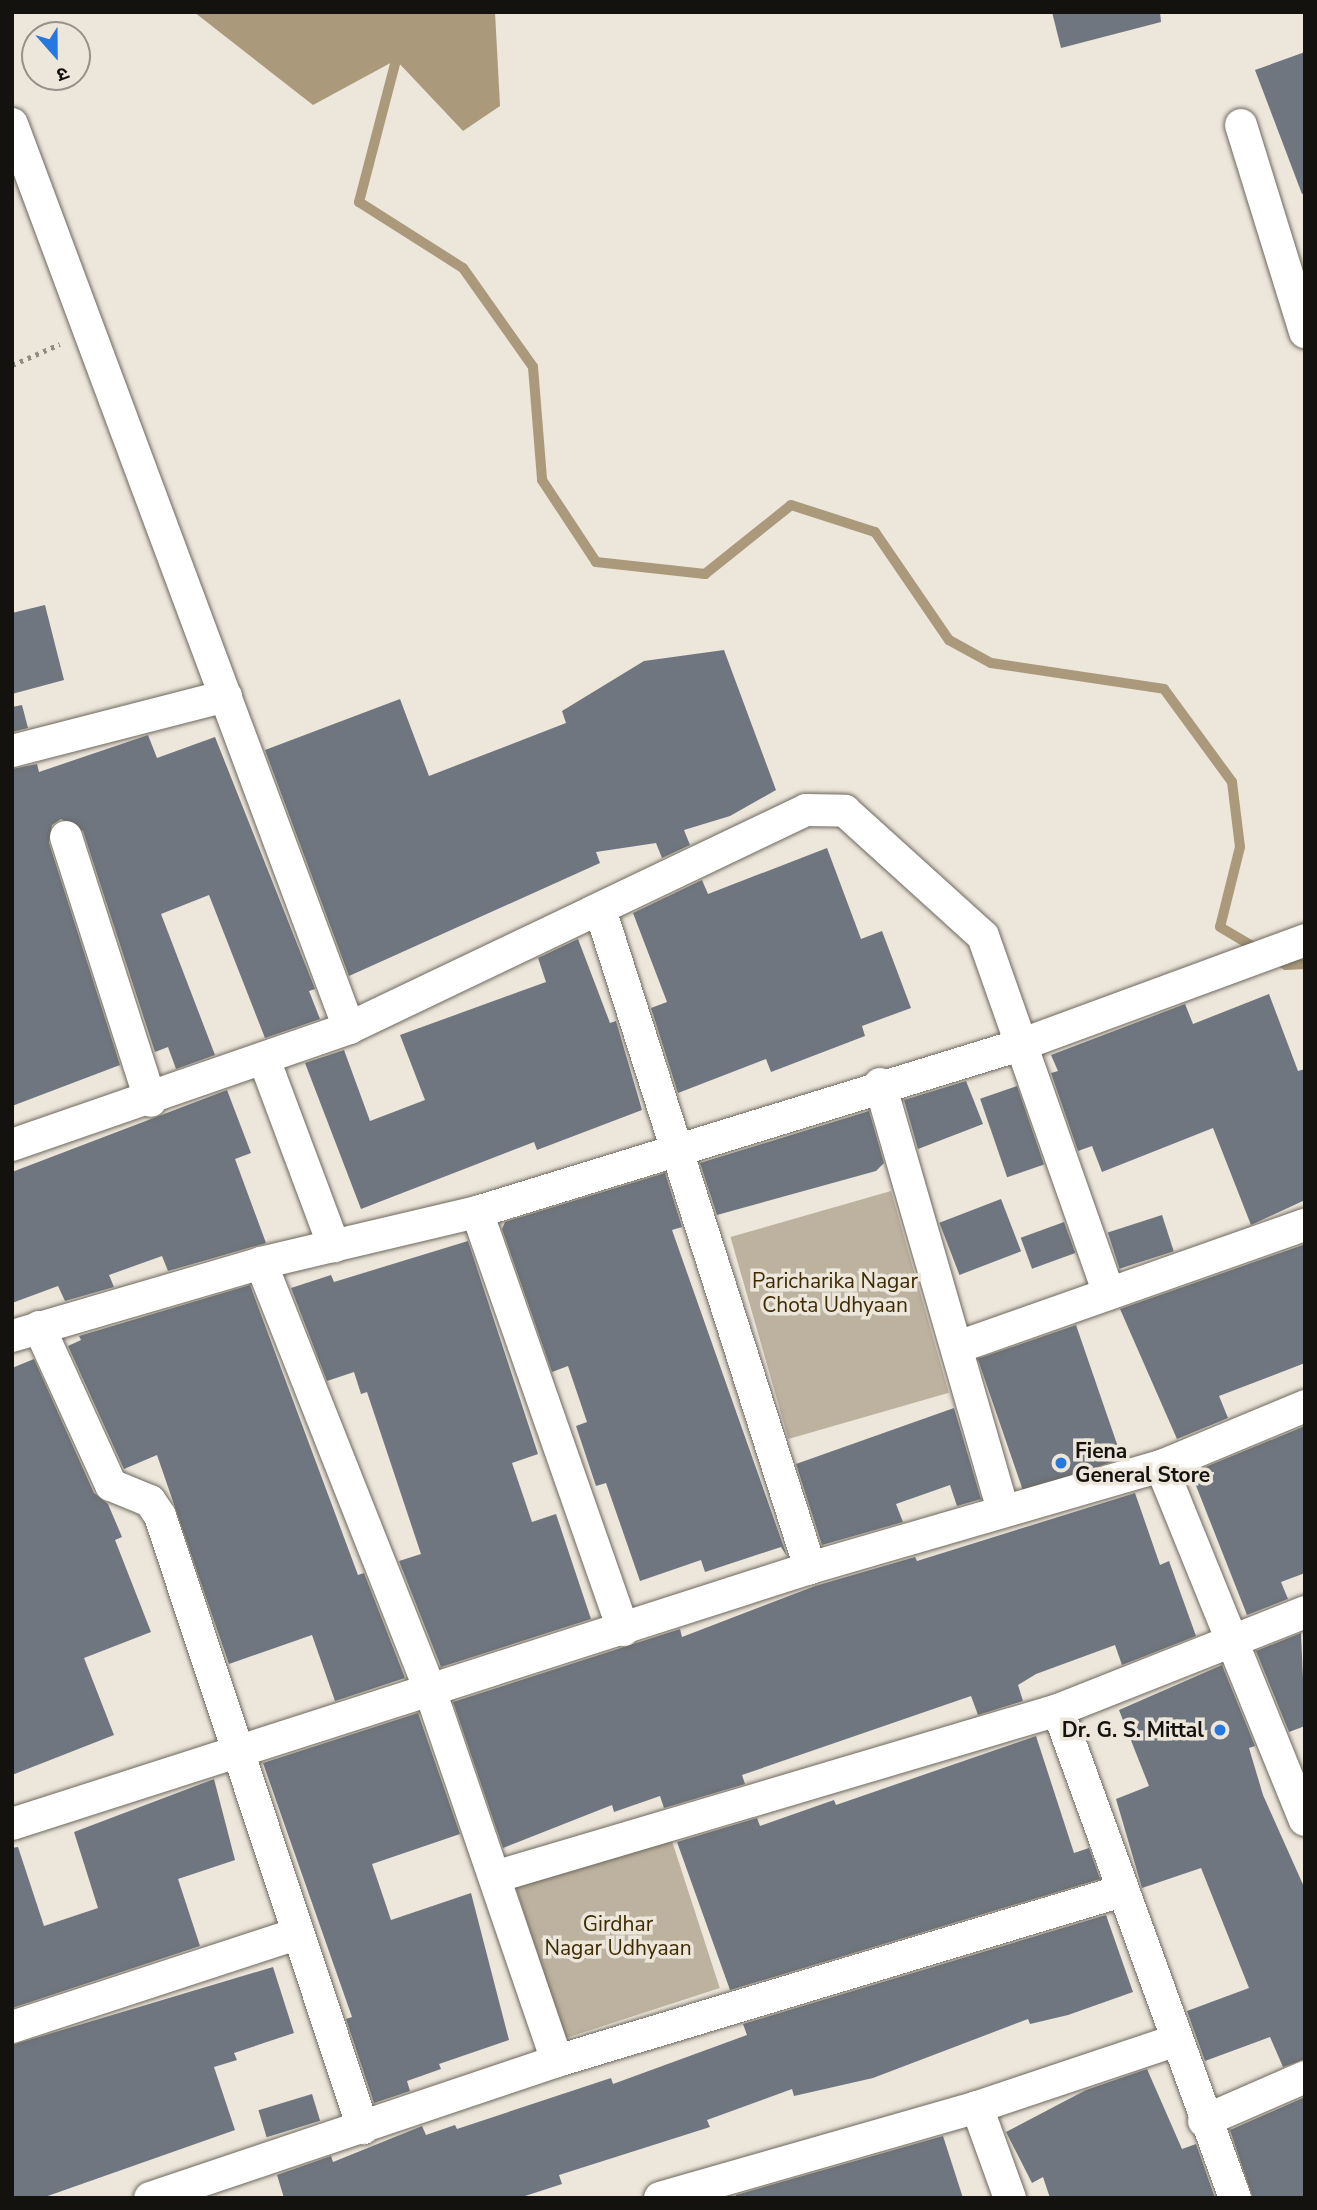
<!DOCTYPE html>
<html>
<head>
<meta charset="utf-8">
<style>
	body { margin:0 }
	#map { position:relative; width:1317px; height:2210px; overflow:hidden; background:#ece6db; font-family:"Nunito Sans","Noto Sans Devanagari",sans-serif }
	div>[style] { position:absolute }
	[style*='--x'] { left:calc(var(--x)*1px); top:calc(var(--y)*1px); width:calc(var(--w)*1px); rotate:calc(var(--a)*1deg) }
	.green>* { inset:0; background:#bdb29f; transform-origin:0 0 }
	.water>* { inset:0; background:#aa997b }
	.stream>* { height:10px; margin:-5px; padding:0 5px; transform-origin:5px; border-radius:5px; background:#aa997b }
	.building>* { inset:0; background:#6f767f; transform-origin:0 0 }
	.path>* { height:4.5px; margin-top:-2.25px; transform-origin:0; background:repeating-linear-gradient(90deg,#918c84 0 3.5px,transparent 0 8.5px) }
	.roads { filter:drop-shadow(0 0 2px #6d685e) drop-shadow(0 0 2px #6d685e) }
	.street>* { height:32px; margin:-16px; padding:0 16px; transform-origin:16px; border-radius:16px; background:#fff }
	.dots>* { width:19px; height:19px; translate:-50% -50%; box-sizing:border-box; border:4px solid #ece6db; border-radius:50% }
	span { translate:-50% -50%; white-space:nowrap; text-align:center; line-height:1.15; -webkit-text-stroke:7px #ece6db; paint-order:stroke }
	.park-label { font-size:21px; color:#3d2a01 }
	.poi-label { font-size:21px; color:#14120e; font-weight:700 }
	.left { translate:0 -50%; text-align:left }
	.right { translate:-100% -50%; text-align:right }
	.frame { position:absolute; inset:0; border:14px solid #14120e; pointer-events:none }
	.north { position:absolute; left:21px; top:21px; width:70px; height:70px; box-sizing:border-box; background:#ece6db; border:2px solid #969189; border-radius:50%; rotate:159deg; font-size:19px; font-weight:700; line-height:28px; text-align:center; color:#14120e }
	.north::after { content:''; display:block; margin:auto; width:24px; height:32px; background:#2577e2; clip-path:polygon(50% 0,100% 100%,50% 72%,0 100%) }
</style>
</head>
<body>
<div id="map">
	<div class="green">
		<i style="left:891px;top:1191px;width:210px;height:167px;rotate:74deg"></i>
		<i style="left:670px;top:1835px;width:161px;height:163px;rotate:72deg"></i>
	</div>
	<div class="water">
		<i style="clip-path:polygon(194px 12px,495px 12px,500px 106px,463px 131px,396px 60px,313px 105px)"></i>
	</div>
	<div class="stream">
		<i style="--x:388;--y:49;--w:14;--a:54"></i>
		<i style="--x:396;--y:60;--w:147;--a:104.6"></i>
		<i style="--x:359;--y:202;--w:123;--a:32.4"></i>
		<i style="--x:463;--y:268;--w:121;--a:54.7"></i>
		<i style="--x:533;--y:367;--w:113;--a:85.4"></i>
		<i style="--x:542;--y:480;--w:98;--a:56.6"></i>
		<i style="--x:596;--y:562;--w:110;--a:6.3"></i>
		<i style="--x:705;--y:574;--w:110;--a:-38.7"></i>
		<i style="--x:791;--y:505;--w:88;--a:17.8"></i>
		<i style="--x:875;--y:532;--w:131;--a:55.6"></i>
		<i style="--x:949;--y:640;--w:48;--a:28.7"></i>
		<i style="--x:991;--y:663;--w:175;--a:8.5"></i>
		<i style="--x:1164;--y:689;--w:115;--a:53.8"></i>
		<i style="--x:1232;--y:782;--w:65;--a:83"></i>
		<i style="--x:1240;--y:847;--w:82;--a:104"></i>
		<i style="--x:1220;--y:927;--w:45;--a:30.5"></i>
		<i style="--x:1273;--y:958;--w:15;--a:28"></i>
		<i style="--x:1286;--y:965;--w:19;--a:-3"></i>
	</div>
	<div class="building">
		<i style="clip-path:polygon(1052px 12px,1160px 12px,1161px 22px,1061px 48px)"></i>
		<i style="clip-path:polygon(1305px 52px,1305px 193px,1302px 194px,1255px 70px)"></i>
		<i style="clip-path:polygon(45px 605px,64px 680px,12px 694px,12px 613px)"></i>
		<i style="clip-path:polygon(724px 650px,776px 790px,730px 816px,684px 830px,690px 845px,662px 858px,656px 843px,596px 852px,600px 863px,349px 976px,265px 750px,400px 699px,429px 776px,566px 723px,562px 711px,644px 661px)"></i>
		<i style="clip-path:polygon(22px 705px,28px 728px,12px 732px,12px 707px)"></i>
		<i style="clip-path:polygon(148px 735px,157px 758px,215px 737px,315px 989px,309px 991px,320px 1019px,265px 1038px,209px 895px,161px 914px,215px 1055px,176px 1069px,168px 1047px,155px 1052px,83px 831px,61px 819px,52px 825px,49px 843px,120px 1065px,12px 1106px,12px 769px,37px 764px,39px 772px)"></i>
		<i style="clip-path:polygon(827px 848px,861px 939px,882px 931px,911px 1008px,862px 1026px,865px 1036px,771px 1072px,766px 1059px,678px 1093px,651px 1008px,667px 1002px,633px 913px,702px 880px,708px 894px)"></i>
		<i style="clip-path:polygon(578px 939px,610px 1023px,616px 1021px,642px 1110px,537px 1150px,534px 1142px,361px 1209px,305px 1063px,344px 1050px,370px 1121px,425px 1100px,400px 1035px,546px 982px,538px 958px)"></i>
		<i style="clip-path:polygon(1269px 994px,1298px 1071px,1305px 1069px,1305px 1200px,1251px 1225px,1213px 1128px,1102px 1172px,1092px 1146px,1078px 1151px,1051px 1073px,1058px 1071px,1051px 1055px,1185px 1004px,1193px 1024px)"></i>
		<i style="clip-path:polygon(966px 1081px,983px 1124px,918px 1149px,904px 1100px)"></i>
		<i style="left:1017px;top:1086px;width:83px;height:39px;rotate:71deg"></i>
		<i style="clip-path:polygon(227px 1090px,251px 1153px,235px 1159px,266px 1243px,168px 1271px,162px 1256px,109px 1275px,114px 1287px,65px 1301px,58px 1286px,12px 1303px,12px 1172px)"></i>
		<i style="clip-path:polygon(869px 1111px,884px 1163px,876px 1171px,717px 1215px,700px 1163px)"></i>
		<i style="clip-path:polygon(665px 1173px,682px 1227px,672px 1230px,787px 1556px,781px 1547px,705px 1572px,701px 1560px,640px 1581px,606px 1483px,596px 1486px,576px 1426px,587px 1422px,568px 1366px,552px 1372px,502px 1229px,505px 1222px)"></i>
		<i style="left:1001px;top:1199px;width:56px;height:66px;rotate:69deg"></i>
		<i style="left:1162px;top:1215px;width:38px;height:57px;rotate:72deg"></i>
		<i style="left:1064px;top:1222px;width:33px;height:46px;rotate:70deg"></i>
		<i style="clip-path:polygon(468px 1241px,538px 1454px,512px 1463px,532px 1522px,556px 1514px,591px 1619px,441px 1667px,399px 1561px,421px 1554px,367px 1392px,361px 1394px,354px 1372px,327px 1381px,291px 1288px,331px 1275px,334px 1282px)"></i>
		<i style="clip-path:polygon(1303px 1245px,1305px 1363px,1219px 1396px,1228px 1418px,1177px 1439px,1120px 1309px)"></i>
		<i style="clip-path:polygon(250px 1285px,358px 1575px,364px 1573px,405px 1678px,335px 1701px,312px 1635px,229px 1664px,157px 1455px,124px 1469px,68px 1346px,81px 1340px,79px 1336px)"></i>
		<i style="left:1076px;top:1325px;width:141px;height:104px;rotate:71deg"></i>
		<i style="clip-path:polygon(34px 1359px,94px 1493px,108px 1504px,122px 1537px,115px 1540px,151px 1632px,84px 1658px,114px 1735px,12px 1775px,12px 1368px)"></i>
		<i style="clip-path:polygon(954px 1408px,981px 1499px,957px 1506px,950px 1485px,896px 1504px,903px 1522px,822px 1545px,796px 1464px)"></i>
		<i style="clip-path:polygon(1305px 1426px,1305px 1573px,1281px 1582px,1288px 1599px,1247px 1615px,1191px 1473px)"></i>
		<i style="clip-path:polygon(1135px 1493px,1160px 1565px,1169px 1561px,1196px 1636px,1122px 1665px,1115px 1645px,1036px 1674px,1018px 1685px,1023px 1701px,978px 1715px,971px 1696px,742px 1775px,745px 1784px,664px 1808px,660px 1796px,614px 1812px,612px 1805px,503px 1848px,453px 1702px,680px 1629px,682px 1637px,815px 1586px,915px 1557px,917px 1561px)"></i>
		<i style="clip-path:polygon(1301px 1633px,1305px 1726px,1289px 1732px,1256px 1651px)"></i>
		<i style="clip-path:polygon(1222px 1665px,1255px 1746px,1249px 1748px,1263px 1795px,1305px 1889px,1305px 2059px,1283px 2067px,1270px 2037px,1205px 2061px,1187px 2011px,1249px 1988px,1201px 1868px,1142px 1888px,1116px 1799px,1149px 1786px,1119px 1710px)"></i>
		<i style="clip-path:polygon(418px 1713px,460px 1834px,372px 1864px,391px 1920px,471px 1893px,509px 2040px,439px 2064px,441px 2069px,407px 2081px,410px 2091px,374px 2103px,346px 2019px,352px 2017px,263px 1763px)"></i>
		<i style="clip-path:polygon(1036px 1736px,1074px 1853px,1089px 1848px,1100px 1879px,730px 1990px,677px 1842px,757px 1818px,760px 1826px,834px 1800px,836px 1805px)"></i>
		<i style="clip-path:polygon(214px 1779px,235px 1860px,178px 1879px,200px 1946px,12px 2008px,12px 1848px,18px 1847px,44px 1926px,98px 1908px,74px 1832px)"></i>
		<i style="clip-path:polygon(1106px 1915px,1133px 1992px,1068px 2015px,1030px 2024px,1028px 2019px,873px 2078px,794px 2096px,792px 2089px,707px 2120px,710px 2127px,559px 2175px,562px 2184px,519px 2198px,284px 2198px,277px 2175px,331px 2156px,333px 2162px,422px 2126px,426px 2135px,455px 2125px,457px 2129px,611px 2078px,613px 2084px,747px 2035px,743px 2024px)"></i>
		<i style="clip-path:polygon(273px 1967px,294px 2033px,234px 2053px,237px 2060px,214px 2067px,235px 2130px,42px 2198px,12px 2198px,12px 2045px)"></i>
		<i style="clip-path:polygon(1147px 2069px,1182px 2149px,1196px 2144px,1215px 2198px,1050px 2198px,1043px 2177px,1032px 2183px,1006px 2132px,1086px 2090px)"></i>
		<i style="left:312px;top:2094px;width:28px;height:56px;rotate:73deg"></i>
		<i style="clip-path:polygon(1305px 2097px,1305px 2198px,1253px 2198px,1230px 2130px)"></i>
		<i style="clip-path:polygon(943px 2136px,963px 2198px,736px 2198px,736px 2195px)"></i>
	</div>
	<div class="path">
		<i style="--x:12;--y:365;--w:52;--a:-23.6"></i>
	</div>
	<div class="roads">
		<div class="street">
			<i style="--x:12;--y:124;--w:965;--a:69.56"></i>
			<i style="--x:1241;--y:125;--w:217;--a:72.8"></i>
			<i style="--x:12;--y:751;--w:221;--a:-14.4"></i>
			<i style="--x:66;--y:837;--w:277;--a:72.2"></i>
			<i style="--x:600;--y:909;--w:692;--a:72.32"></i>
			<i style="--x:264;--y:1059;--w:200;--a:69.5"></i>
			<i style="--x:880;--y:1084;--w:444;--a:73.9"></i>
			<i style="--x:12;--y:1145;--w:357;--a:-19.1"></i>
			<i style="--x:349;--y:1028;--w:506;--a:-25.5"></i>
			<i style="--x:806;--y:810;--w:39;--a:1"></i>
			<i style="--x:845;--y:811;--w:186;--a:42.2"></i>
			<i style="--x:983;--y:936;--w:379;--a:70.6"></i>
			<i style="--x:477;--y:1212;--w:443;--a:70.7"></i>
			<i style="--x:261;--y:1263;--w:462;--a:68.4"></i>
			<i style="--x:431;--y:1693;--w:389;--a:71.1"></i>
			<i style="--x:39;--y:1327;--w:174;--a:65.5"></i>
			<i style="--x:111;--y:1485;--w:42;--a:22.3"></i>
			<i style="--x:150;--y:1501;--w:18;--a:56"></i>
			<i style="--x:160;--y:1516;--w:645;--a:71.65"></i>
			<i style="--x:12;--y:1336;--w:259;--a:-16.3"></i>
			<i style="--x:261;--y:1263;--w:222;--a:-13.3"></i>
			<i style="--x:477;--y:1212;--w:571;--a:-17.1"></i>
			<i style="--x:1023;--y:1044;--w:301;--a:-20.2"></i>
			<i style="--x:958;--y:1347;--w:368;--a:-19.4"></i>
			<i style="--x:1161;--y:1466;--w:382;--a:67.9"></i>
			<i style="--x:1058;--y:1710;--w:519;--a:70.06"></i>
			<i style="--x:12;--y:1824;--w:838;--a:-17.79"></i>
			<i style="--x:810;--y:1568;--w:366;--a:-16.2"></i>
			<i style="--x:1161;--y:1466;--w:156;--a:-22.6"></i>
			<i style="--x:495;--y:1877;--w:587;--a:-16.52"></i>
			<i style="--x:1058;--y:1710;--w:266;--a:-21.6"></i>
			<i style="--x:12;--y:2027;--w:299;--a:-18.1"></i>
			<i style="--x:977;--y:2107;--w:97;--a:70.1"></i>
			<i style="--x:1204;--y:2121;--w:110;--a:-23.5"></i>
			<i style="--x:150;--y:2198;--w:429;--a:-18.6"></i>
			<i style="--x:557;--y:2061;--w:590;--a:-16.75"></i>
			<i style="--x:660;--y:2198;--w:330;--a:-16"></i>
			<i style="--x:977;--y:2107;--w:208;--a:-18.5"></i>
		</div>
	</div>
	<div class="dots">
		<i style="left:1061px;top:1463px;background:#2577e2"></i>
		<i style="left:1220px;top:1730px;background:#2577e2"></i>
	</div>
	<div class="park-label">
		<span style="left:835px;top:1293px">Paricharika Nagar<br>Chota Udhyaan</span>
		<span style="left:618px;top:1936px">Girdhar<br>Nagar Udhyaan</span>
	</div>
	<div class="poi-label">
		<span class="left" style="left:1075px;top:1463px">Fiena<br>General Store</span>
		<span class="right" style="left:1204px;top:1730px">Dr. G. S. Mittal</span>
	</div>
	<div class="frame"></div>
	<div class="north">उ</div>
</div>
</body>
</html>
